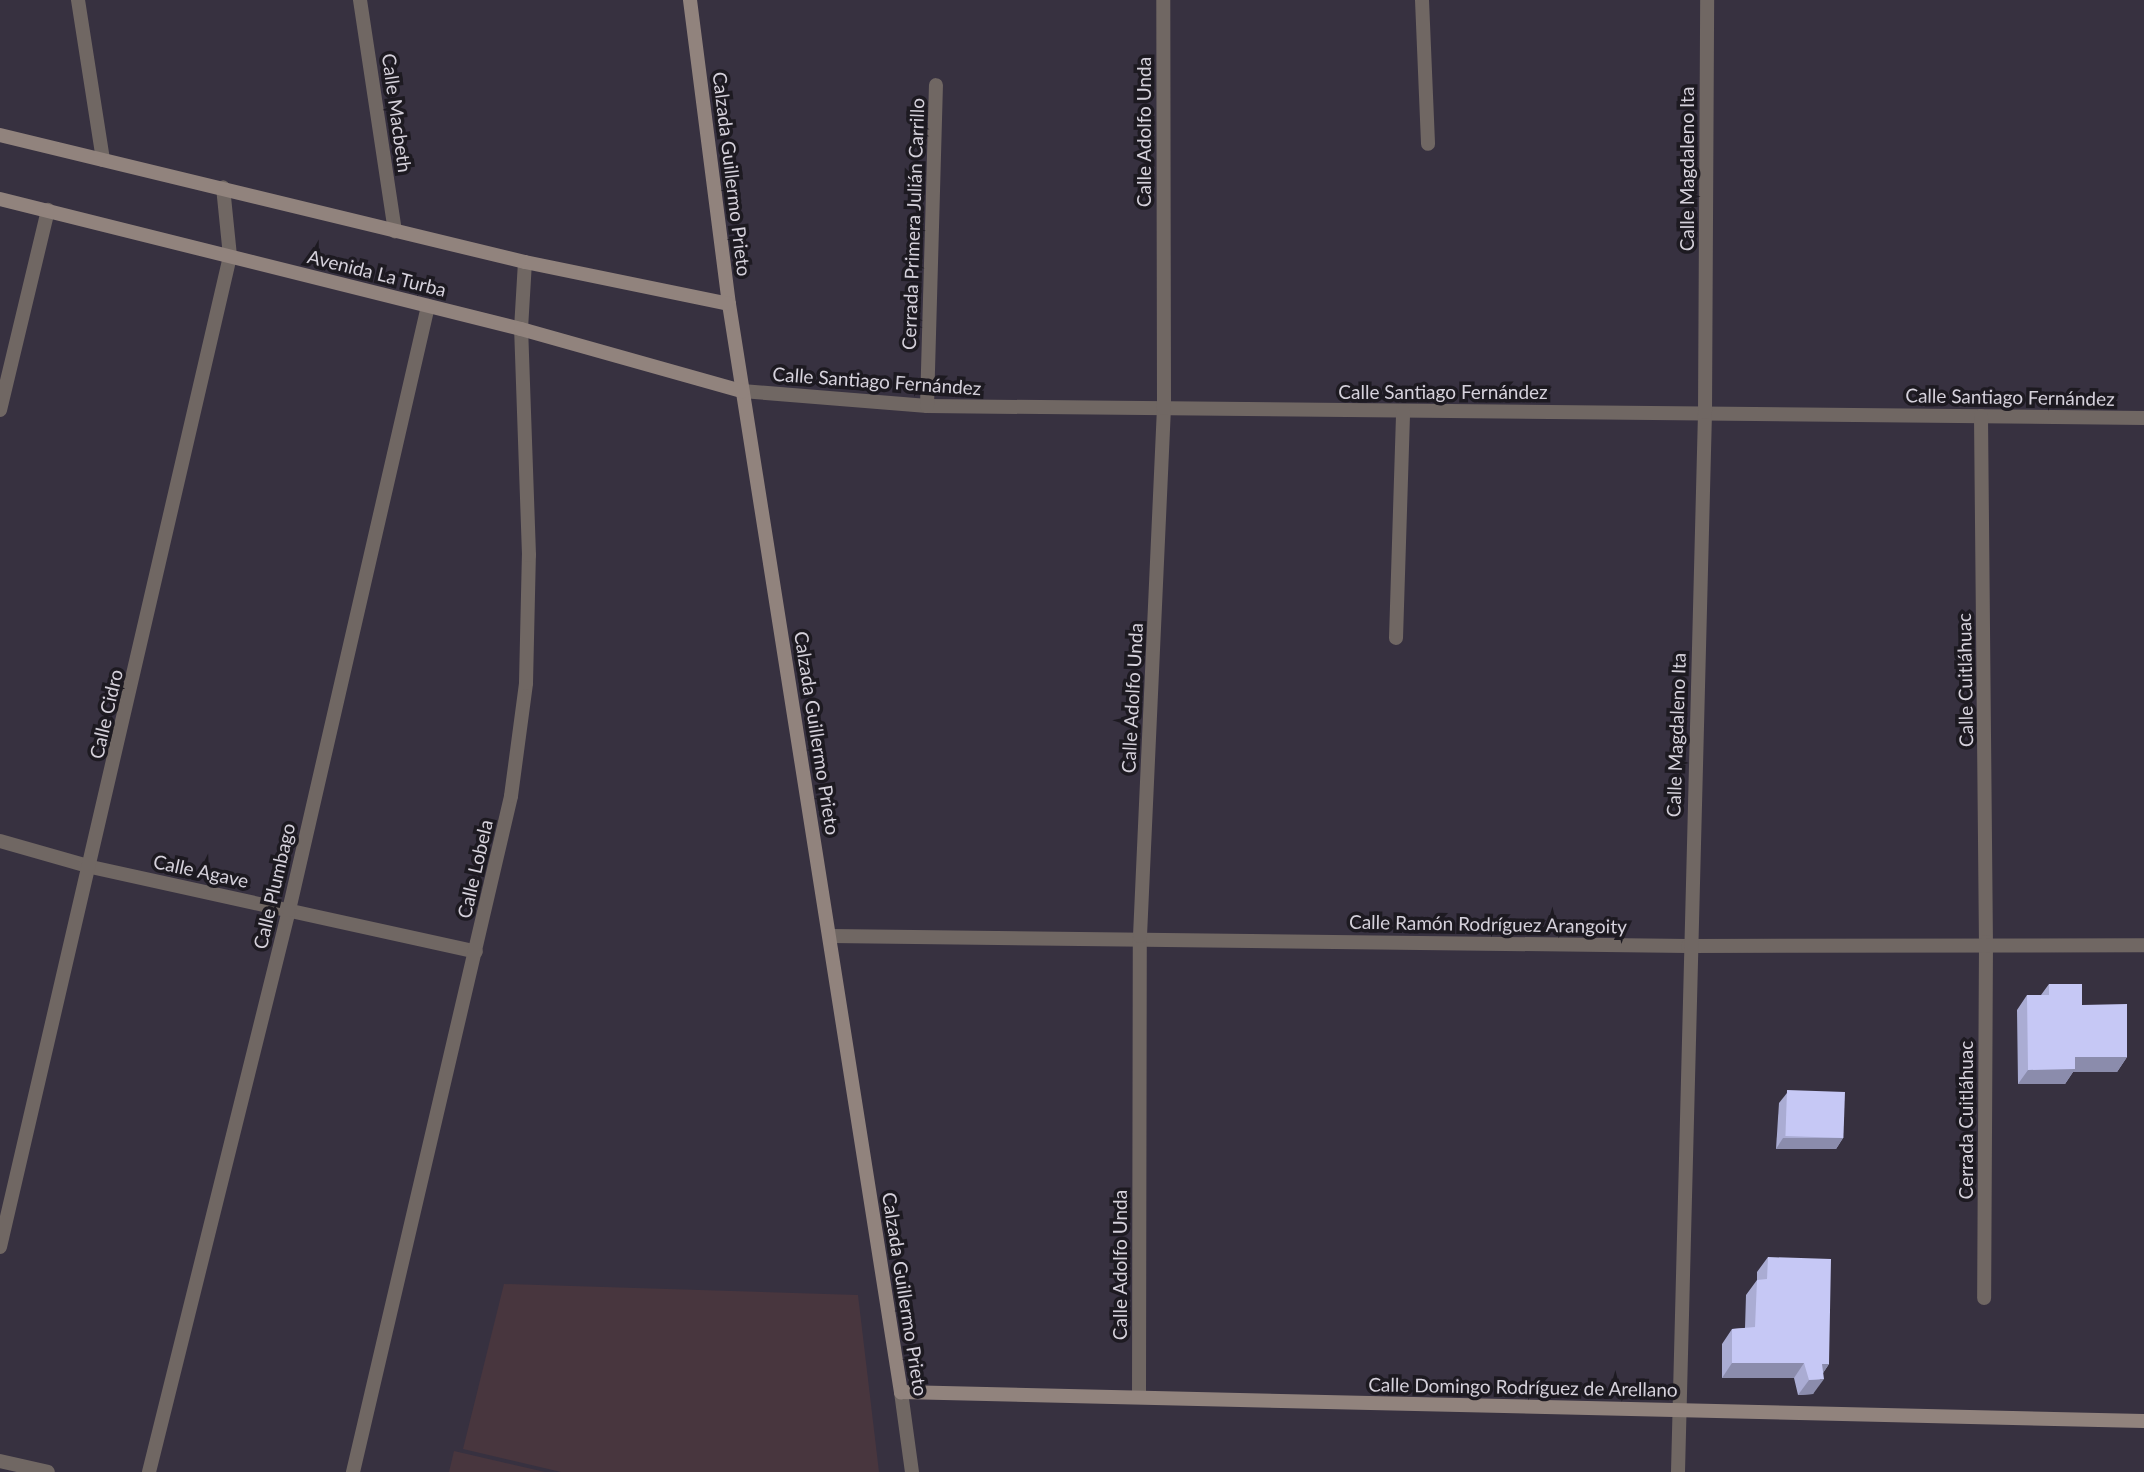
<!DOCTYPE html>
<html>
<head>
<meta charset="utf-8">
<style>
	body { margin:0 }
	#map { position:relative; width:2144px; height:1472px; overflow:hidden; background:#373140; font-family:Lato,sans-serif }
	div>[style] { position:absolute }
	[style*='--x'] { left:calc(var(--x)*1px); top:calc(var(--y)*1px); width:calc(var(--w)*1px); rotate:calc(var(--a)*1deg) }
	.education>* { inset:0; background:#48363e }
	.street>* { height:14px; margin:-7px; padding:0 7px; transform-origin:7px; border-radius:7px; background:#706763 }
	.secondary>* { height:14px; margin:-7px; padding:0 7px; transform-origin:7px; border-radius:7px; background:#91837d }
	.wall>* { inset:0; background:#aaacd3 }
	.shaded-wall>* { inset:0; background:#8b8cac }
	.building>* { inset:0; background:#c6c8f5; transform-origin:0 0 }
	span { translate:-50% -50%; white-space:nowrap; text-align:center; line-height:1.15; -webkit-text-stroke:7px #1d1a21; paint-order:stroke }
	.street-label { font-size:19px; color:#d5d1db }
</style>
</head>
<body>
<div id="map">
	<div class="education">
		<i style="clip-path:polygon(504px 1284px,858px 1295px,879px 1472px,561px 1472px,463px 1449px)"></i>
		<i style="clip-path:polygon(454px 1451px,545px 1472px,449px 1472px)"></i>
	</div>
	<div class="street">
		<i style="--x:78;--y:0;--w:162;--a:81.1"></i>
		<i style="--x:360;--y:0;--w:234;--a:81.4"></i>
		<i style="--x:1422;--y:0;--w:144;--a:87.6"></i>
		<i style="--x:742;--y:391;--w:186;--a:4.6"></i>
		<i style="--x:927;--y:406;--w:1217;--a:0.56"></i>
		<i style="--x:927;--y:406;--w:321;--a:-88.4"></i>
		<i style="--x:0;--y:410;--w:206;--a:-76.5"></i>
		<i style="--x:1981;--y:416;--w:526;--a:89.46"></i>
		<i style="--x:1986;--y:942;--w:356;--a:90.3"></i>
		<i style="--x:1396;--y:638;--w:226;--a:-88.2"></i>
		<i style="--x:0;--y:841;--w:95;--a:15.9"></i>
		<i style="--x:91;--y:867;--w:394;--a:12.4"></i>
		<i style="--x:831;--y:936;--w:857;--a:0.67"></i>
		<i style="--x:1688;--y:946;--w:456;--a:-0.1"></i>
		<i style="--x:0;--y:1247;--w:1017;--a:-76.93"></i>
		<i style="--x:230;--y:256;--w:69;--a:-95.8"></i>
		<i style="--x:901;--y:1392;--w:81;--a:82.2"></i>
		<i style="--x:1139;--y:1397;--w:461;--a:-89.9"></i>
		<i style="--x:1140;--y:936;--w:529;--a:-87.4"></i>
		<i style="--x:1164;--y:408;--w:408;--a:-90.1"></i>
		<i style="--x:0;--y:1461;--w:49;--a:12.9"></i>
		<i style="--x:149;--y:1472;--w:579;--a:-76.01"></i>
		<i style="--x:289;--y:910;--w:620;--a:-77.04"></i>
		<i style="--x:353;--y:1472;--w:694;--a:-76.84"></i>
		<i style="--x:511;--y:796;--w:114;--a:-82.4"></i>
		<i style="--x:526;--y:683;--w:128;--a:-88.7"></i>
		<i style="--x:529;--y:555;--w:226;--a:-92"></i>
		<i style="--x:521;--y:329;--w:67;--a:-86.6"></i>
		<i style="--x:1678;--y:1472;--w:1060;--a:-88.54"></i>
		<i style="--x:1705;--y:412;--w:412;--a:-89.7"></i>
	</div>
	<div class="secondary">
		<i style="--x:690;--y:0;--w:306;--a:82.7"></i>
		<i style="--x:729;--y:304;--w:1102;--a:81.02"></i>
		<i style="--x:901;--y:1392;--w:1243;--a:1.34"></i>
		<i style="--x:0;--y:135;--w:540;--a:13.6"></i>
		<i style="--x:525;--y:262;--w:208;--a:11.6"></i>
		<i style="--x:0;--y:199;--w:537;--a:14.01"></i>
		<i style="--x:521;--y:329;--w:230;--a:15.7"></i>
	</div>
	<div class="wall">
		<i style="clip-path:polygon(2049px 984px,2082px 1005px,2127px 1057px,2117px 1072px,2073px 1072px,2065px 1084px,2018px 1084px,2017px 1010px,2027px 995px,2041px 995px)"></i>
		<i style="clip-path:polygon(1787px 1093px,1843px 1138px,1836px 1149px,1776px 1149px,1779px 1103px)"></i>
		<i style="clip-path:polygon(1768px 1257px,1829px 1364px,1823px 1373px,1813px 1394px,1798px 1395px,1794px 1378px,1722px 1378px,1722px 1344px,1732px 1329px,1745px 1328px,1746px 1295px,1757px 1280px,1757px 1272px)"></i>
	</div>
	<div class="shaded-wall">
		<i style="clip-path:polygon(2075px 1057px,2127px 1057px,2117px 1072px,2073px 1072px,2065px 1084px,2018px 1084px,2028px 1070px)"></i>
		<i style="clip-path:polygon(1783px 1138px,1843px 1138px,1836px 1149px,1776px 1149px)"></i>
		<i style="clip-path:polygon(1732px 1363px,1804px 1363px,1794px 1378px,1722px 1378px)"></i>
		<i style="clip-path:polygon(1822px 1364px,1829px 1364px,1819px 1379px)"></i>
		<i style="clip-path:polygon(1824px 1379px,1813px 1394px,1798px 1395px,1809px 1380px)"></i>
	</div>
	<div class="building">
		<i style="clip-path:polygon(2049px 984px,2082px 984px,2082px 1005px,2127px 1004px,2127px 1057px,2075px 1057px,2075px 1069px,2028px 1070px,2027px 995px,2049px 995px)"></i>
		<i style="left:1845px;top:1092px;width:46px;height:58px;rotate:92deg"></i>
		<i style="clip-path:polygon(1768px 1257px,1831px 1259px,1829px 1364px,1822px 1364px,1824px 1379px,1809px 1380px,1804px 1363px,1732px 1363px,1732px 1329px,1755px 1327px,1757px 1280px,1767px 1279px)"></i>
	</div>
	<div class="street-label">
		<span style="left:397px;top:113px;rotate:82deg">Calle Macbeth</span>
		<span style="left:1144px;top:132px;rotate:-90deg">Calle Adolfo Unda</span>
		<span style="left:1687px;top:169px;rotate:-90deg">Calle Magdaleno Ita</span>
		<span style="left:732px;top:174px;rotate:83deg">Calzada Guillermo Prieto</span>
		<span style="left:913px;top:224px;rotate:-88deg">Cerrada Primera Julián Carrillo</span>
		<span style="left:377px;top:273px;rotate:14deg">Avenida La Turba</span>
		<span style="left:877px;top:381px;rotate:4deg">Calle Santiago Fernández</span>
		<span style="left:1443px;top:392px">Calle Santiago Fernández</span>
		<span style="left:2010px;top:397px;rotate:1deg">Calle Santiago Fernández</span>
		<span style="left:1965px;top:680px;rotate:-91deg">Calle Cuitláhuac</span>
		<span style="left:1132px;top:698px;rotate:-87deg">Calle Adolfo Unda</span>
		<span style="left:106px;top:714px;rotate:-77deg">Calle Cidro</span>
		<span style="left:817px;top:733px;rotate:81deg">Calzada Guillermo Prieto</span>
		<span style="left:1676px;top:735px;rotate:-88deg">Calle Magdaleno Ita</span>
		<span style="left:475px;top:869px;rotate:-77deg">Calle Lobela</span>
		<span style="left:201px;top:871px;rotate:12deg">Calle Agave</span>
		<span style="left:274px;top:886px;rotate:-77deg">Calle Plumbago</span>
		<span style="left:1488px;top:924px;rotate:1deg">Calle Ramón Rodríguez Arangoity</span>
		<span style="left:1966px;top:1120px;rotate:-90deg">Cerrada Cuitláhuac</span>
		<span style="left:1120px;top:1265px;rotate:-90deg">Calle Adolfo Unda</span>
		<span style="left:905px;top:1294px;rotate:81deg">Calzada Guillermo Prieto</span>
		<span style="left:1523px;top:1387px;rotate:1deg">Calle Domingo Rodríguez de Arellano</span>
	</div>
</div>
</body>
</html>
